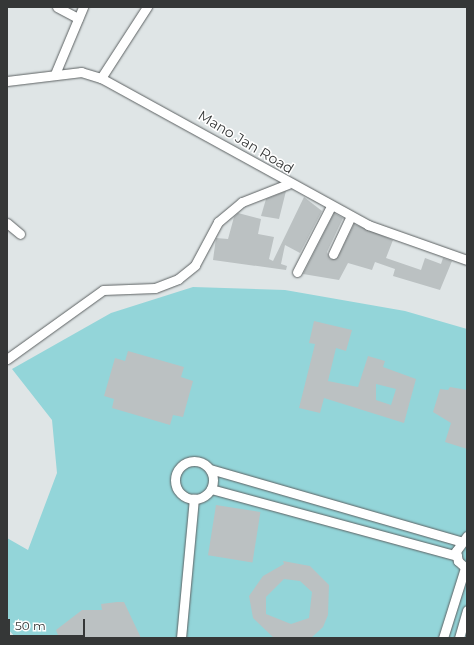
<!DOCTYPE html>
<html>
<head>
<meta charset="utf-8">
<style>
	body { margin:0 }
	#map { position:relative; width:474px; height:645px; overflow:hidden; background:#dfe5e6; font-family:Montserrat,sans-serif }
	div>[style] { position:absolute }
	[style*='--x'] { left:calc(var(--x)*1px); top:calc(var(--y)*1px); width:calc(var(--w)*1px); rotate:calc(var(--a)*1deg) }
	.green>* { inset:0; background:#93d5d9 }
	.building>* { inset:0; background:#bbc1c2; transform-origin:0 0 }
	.roads { filter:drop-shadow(0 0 1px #5c6162) drop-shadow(0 0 1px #5c6162) }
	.street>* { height:9px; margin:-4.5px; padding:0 4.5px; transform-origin:4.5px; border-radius:4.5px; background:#fff }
	.street>.ring { margin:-4.5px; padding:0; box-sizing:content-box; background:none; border:9px solid #fff; border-radius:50% }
	span { translate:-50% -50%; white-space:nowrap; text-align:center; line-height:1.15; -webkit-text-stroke:3px #fff; paint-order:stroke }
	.street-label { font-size:14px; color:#353737 }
	.frame { position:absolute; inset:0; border:8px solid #353737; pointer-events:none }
	.scale { position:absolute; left:8px; top:619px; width:77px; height:18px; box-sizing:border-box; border:2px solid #353737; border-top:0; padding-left:5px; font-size:12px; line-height:14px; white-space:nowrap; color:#353737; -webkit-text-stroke:3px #fff; paint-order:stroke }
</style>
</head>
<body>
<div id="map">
	<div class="green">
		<i style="clip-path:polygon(193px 287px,285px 290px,405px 311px,467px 329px,467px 638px,16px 638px,7px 628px,7px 538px,28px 550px,57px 473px,52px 420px,12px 369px,111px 313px)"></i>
	</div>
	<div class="building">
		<i style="clip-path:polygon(286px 191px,279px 219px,261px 216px,266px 199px)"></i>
		<i style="clip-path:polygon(304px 197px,322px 211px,300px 253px,285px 245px,281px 264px,287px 266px,286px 270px,213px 260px,216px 238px,228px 239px,234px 217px,238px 213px,261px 219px,258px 234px,274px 237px,269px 259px,273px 261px)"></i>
		<i style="clip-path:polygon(334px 213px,343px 218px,327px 252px,330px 259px,338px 257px,354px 224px,393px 240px,386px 258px,421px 270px,425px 258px,441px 264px,443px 258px,452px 261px,440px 290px,393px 276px,395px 269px,375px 262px,372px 270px,348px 263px,339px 280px,303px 274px)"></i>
		<i style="clip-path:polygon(evenodd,314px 321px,352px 330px,346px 351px,336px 348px,328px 381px,358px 387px,368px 356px,385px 361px,383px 367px,416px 379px,404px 423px,324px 398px,320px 413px,299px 408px,315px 344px,309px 343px,314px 321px,376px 384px,396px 389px,391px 405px,376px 400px,376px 384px)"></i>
		<i style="clip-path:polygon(128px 351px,184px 367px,181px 377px,193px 381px,183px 417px,173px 415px,170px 425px,112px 408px,114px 399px,104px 396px,115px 358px,125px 361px)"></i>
		<i style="clip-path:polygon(450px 387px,467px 390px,467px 449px,445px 442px,451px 423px,433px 412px,440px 389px,448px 390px)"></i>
		<i style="left:216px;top:505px;width:45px;height:51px;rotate:9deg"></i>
		<i style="clip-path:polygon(evenodd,283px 561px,310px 566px,329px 585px,328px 615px,323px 627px,311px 638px,274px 638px,253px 618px,249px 596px,263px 576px,284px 564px,283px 561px,284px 579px,300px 581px,312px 592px,309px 618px,291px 624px,266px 614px,266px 597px,284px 579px)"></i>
		<i style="clip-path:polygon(117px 602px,124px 602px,141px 638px,59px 638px,56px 630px,82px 610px,102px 610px,101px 604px)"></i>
	</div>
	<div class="roads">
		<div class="street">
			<i style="--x:57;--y:7;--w:24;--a:28"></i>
			<i style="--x:55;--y:74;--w:73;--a:-67.3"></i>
			<i style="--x:101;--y:78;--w:85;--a:-57.1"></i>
			<i style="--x:7;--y:81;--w:75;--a:-6.9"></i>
			<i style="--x:81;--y:72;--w:21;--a:17"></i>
			<i style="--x:101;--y:78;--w:305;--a:28.8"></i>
			<i style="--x:368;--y:225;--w:105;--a:19.5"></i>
			<i style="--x:7;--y:223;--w:17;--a:40"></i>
			<i style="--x:333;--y:254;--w:42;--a:-64.7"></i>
			<i style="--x:297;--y:272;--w:74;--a:-62.7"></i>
			<i style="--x:7;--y:359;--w:118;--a:-35.7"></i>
			<i style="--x:103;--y:290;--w:52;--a:-2.2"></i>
			<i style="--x:155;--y:288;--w:25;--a:-21"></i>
			<i style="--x:178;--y:279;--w:22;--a:-39"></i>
			<i style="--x:195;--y:265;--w:49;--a:-61.9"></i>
			<i style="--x:218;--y:222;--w:31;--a:-40"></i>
			<i style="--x:242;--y:202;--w:49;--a:-21.4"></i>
			<i class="ring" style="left:175px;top:461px;width:29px;height:29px"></i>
			<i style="--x:210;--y:469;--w:260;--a:16.1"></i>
			<i style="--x:211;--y:489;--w:255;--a:15.2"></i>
			<i style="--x:467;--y:536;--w:19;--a:126"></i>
			<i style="--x:456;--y:551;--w:10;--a:79"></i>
			<i style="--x:458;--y:561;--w:12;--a:42"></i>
			<i style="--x:181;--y:638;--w:140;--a:-84.7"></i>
			<i style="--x:443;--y:638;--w:73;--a:-72.6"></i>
			<i style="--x:459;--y:638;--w:29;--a:-74"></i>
		</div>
	</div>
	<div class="street-label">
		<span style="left:246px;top:142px;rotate:31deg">Mano Jan Road</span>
	</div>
	<div class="frame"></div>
	<div class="scale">50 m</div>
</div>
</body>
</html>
